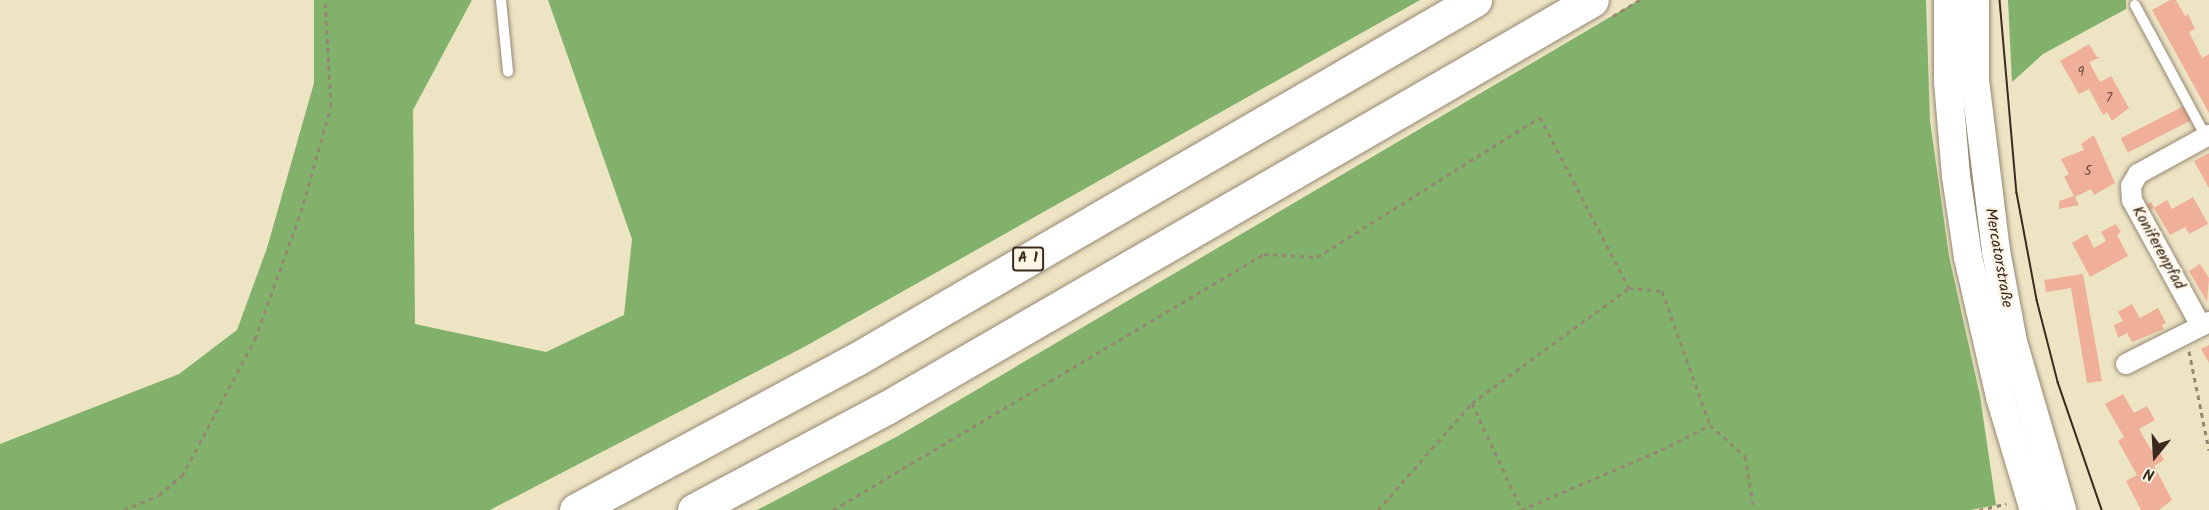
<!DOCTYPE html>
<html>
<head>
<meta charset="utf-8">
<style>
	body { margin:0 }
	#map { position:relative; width:2209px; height:510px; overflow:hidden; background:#ede4c4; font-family:Kalam,sans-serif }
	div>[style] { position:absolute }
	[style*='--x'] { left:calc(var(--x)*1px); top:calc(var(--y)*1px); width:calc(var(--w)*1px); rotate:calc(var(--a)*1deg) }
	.forest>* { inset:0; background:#82b16b }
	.building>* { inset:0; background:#efaf99; transform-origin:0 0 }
	.path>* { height:3px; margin-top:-1.5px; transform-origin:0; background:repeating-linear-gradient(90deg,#948771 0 4.5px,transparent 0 9px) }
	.roads { filter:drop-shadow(0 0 2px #948771) drop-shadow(0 0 2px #948771) }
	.lane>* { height:10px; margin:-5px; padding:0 5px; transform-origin:5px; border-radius:5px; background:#fff }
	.street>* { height:20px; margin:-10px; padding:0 10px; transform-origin:10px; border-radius:10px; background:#fff }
	.secondary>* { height:28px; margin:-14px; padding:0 14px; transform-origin:14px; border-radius:14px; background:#fff }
	.highway>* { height:33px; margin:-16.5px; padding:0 16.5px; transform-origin:16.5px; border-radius:16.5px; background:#fff }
	.tram>* { height:1.5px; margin:-0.75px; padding:0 0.75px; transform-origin:0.75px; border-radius:0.75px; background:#3b2a1e }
	span { translate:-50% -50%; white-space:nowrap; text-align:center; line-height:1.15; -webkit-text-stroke:5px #fcf5e5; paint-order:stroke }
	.number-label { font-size:14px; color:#684b3d }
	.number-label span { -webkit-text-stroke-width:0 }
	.shield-label span { padding:2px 4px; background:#fcf5e5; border:2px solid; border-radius:4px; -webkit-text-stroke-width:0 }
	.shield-label { font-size:15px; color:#3b2a1e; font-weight:700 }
	.street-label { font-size:16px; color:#3b2a1e }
	.north { position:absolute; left:2125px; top:426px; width:60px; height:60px; -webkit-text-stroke:4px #fcf5e5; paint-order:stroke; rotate:198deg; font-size:16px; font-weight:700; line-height:24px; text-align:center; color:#3b2a1e }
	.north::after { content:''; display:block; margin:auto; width:21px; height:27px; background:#3b2a1e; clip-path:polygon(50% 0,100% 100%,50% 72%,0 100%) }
</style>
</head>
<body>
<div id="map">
	<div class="forest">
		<i style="clip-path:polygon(314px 0,472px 0,413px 110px,415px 324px,546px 352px,624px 315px,632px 239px,548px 0,1420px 0,804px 347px,490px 510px,0 510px,0 444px,179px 374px,237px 330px,267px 248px,314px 83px)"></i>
		<i style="clip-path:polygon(1639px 0,1926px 0,1930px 121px,1949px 256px,1980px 396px,1996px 505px,1971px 510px,757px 510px,898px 436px)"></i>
		<i style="clip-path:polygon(2008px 0,2126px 0,2126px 9px,2043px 54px,2012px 82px)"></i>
	</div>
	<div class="building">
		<i style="clip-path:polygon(2170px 0,2176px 0,2185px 16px,2188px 14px,2195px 29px,2189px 32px,2202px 58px,2209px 54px,2209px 113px,2152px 10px)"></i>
		<i style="clip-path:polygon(2089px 44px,2097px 57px,2101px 57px,2089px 62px,2100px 82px,2111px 76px,2129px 108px,2112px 121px,2107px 112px,2103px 115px,2089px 89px,2079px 94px,2060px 61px)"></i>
		<i style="left:2184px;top:106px;width:16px;height:71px;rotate:63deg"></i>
		<i style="clip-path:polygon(2094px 135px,2115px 183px,2094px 195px,2091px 189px,2075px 197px,2079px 205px,2059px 209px,2059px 201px,2074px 196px,2064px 177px,2069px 174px,2061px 159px,2084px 150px,2081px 144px)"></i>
		<i style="clip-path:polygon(2209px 153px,2209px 188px,2194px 161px)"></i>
		<i style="clip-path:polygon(2193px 197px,2208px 224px,2189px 234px,2185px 227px,2170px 235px,2154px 208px,2147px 212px,2144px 206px,2151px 202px,2154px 208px,2167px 200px,2172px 209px)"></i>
		<i style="clip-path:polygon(2116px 224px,2121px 232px,2117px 235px,2128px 256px,2090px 277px,2072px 243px,2087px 234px,2094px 248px,2106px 241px,2101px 232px)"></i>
		<i style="clip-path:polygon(2200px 264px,2209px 278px,2207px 302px,2189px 271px)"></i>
		<i style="clip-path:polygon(2083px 274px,2102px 381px,2087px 383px,2071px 288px,2046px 292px,2044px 280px)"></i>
		<i style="clip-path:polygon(2132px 304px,2140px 318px,2158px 308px,2166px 323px,2162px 325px,2164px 329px,2132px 342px,2127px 333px,2118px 338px,2114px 325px,2123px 321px,2118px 312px)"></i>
		<i style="clip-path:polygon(2209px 345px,2209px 363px,2201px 349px)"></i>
		<i style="clip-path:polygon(2123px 394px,2134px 413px,2147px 406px,2155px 420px,2139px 429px,2151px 450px,2157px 447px,2164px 460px,2154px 466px,2172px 500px,2159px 510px,2141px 510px,2126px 481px,2137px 475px,2118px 441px,2124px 437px,2105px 404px)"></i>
	</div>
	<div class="path">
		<i style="--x:1613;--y:16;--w:31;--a:-31"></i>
		<i style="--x:2189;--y:351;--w:101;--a:78.6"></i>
		<i style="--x:1472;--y:403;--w:118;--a:65"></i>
		<i style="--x:124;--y:510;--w:38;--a:-23"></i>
		<i style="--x:159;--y:495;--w:30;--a:-40"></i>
		<i style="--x:182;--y:476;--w:155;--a:-61.9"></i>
		<i style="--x:255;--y:339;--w:135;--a:-70.1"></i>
		<i style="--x:301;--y:212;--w:110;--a:-74.2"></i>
		<i style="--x:331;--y:106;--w:106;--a:-93.2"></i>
		<i style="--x:833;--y:510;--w:501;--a:-30.71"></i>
		<i style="--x:1264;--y:254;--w:53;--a:3.2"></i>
		<i style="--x:1317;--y:257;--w:263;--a:-32.1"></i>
		<i style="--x:1540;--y:117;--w:193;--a:62.5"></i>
		<i style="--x:1378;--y:510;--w:142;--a:-48.7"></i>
		<i style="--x:1472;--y:403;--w:195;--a:-36.2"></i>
		<i style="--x:1629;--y:288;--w:33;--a:5"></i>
		<i style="--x:1662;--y:291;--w:142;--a:70.3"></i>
		<i style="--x:1710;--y:425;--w:47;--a:41.5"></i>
		<i style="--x:1745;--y:456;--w:55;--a:80.5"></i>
		<i style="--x:1521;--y:510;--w:152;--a:-23.2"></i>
		<i style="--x:1661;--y:450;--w:55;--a:-27"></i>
		<i style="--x:1979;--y:510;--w:28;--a:-13"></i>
	</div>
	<div class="roads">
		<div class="lane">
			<i style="--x:501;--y:0;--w:72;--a:84.4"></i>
			<i style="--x:2135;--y:5;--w:150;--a:61.7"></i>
		</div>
		<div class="street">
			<i style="--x:2201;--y:326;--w:144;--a:-118.7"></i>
			<i style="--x:2132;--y:200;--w:14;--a:-94"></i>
			<i style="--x:2131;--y:186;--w:14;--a:-60"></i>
			<i style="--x:2138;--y:174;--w:81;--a:-28.8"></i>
			<i style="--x:2126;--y:364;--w:93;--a:-26.8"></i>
		</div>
		<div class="secondary">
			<i style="--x:1948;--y:0;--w:81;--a:90"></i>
			<i style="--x:1948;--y:81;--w:95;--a:85.2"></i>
			<i style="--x:1956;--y:176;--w:82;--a:81.6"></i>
			<i style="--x:1968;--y:257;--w:144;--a:77.1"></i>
			<i style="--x:2000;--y:397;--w:118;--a:73.3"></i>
			<i style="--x:1975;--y:0;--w:80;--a:90"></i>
			<i style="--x:1975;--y:80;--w:172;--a:83"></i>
			<i style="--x:1996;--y:251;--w:93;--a:79.4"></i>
			<i style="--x:2013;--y:342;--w:175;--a:73.7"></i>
		</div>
		<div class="highway">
			<i style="--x:576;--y:510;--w:317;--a:-28.3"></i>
			<i style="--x:855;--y:360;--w:717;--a:-30.14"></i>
			<i style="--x:694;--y:510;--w:217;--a:-28"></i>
			<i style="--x:886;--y:408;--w:815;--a:-30.02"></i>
		</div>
	</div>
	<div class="tram">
		<i style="--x:2000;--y:0;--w:194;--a:85"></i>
		<i style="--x:2017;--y:193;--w:109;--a:79.4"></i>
		<i style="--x:2037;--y:300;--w:85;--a:75.6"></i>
		<i style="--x:2058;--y:382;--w:135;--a:71"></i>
	</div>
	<div class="number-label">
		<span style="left:2081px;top:72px">9</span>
		<span style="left:2109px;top:98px">7</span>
		<span style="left:2088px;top:171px">5</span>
	</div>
	<div class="shield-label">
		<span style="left:1028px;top:259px">A 1</span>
	</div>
	<div class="street-label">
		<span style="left:2158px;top:248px;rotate:61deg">Koniferenpfad</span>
		<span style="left:1998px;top:258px;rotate:80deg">Mercatorstraße</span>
	</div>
	<div class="north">N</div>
</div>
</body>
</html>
